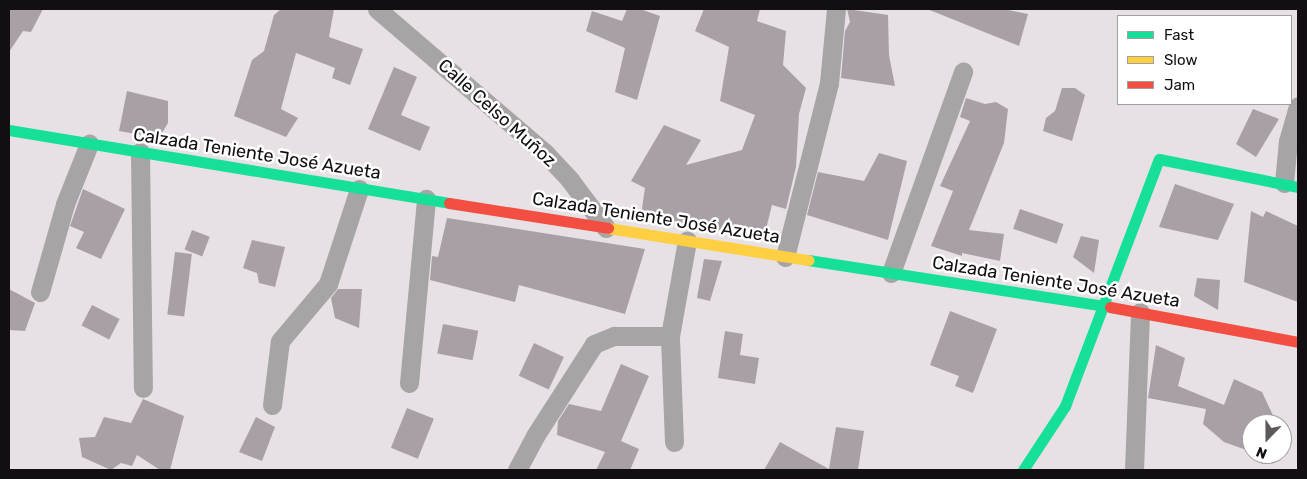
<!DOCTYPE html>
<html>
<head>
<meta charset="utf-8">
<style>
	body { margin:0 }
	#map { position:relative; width:1307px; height:479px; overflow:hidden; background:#e7e0e5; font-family:Rubik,sans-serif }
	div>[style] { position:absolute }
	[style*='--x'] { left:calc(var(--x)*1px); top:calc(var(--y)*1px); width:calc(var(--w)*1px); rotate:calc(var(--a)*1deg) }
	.building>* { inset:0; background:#a8a0a6; transform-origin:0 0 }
	.street>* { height:19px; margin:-9.5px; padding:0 9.5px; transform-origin:9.5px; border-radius:9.5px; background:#a6a4a5 }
	.fast>* { height:11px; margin:-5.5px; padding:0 5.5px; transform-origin:5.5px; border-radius:5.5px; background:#16e098 }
	.slow>* { height:11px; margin:-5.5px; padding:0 5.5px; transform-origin:5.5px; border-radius:5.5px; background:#ffcf43 }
	.jam>* { height:11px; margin:-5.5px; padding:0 5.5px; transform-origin:5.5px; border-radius:5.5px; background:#f24e42 }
	span { translate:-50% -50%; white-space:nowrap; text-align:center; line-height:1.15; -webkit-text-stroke:5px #fff; paint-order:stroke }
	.street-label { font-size:18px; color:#130e11 }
	.frame { position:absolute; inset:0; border:10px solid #130e11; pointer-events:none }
	.legend { position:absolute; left:1117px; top:15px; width:175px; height:90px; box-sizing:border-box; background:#fff; border:1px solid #a19fa0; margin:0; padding:6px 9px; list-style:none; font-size:15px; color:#130e11 }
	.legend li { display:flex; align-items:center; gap:10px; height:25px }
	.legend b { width:25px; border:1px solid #a19fa0 }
	.north { position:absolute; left:1242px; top:414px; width:50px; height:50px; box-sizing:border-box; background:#fff; border:1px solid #a19fa0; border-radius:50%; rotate:202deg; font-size:14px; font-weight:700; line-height:20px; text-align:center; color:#130e11 }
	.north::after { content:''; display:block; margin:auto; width:18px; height:22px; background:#5d585b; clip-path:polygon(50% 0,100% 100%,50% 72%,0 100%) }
</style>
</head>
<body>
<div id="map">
	<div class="building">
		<i style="clip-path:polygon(9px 9px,43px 9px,31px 32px,23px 31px,9px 52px)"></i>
		<i style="clip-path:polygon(281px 9px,334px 9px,329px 37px,363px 49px,350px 85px,332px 78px,335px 68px,296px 53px,281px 109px,298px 118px,286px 137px,234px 116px,252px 60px,264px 51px,274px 15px)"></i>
		<i style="clip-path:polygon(627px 9px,640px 9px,660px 16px,637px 100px,615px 92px,625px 48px,586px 31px,592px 11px,622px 21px)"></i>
		<i style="clip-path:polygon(704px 9px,760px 9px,757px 21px,786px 31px,783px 65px,806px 88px,799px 114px,796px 167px,786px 209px,772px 205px,765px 233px,730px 232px,641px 215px,645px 188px,631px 181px,664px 125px,701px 140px,686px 165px,742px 150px,755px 115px,720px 101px,729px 47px,695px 31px)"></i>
		<i style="clip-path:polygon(847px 9px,888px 15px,889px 55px,895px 86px,841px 78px,845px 31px,850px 22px)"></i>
		<i style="clip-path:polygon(927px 9px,1003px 9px,1028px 14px,1019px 46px)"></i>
		<i style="clip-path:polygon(394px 67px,417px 77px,401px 115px,430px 127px,420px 151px,368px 129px)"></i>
		<i style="clip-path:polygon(1062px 88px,1075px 88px,1085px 95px,1072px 141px,1043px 131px,1046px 118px,1055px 111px)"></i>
		<i style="clip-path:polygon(127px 91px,168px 101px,168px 123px,159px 138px,119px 131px)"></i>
		<i style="clip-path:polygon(966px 98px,985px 104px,996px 102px,1008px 109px,1004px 143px,969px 230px,1004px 234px,1000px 261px,962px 253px,962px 256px,931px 246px,953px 191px,940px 186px,970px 121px,960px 117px)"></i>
		<i style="clip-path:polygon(1253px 109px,1279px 119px,1256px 157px,1236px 144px)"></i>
		<i style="clip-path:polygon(879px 153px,907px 161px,888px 240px,807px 215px,818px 172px,864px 181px)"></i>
		<i style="clip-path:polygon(1175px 184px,1234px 204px,1218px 240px,1159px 227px)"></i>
		<i style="clip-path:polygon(83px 189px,125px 209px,101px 259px,76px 248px,84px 232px,70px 226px)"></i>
		<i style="left:1020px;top:209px;width:46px;height:21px;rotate:19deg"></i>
		<i style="clip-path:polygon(1251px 211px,1263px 217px,1266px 211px,1298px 226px,1298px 302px,1244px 282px)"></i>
		<i style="clip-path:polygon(447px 218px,645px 249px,625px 314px,519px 285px,515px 302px,430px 280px,432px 256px,438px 257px)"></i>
		<i style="left:192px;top:230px;width:19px;height:21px;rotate:21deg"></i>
		<i style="clip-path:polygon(1081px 236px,1099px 240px,1094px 273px,1073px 257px)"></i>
		<i style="clip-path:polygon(252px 240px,285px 247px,275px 287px,259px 283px,257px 273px,243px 268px)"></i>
		<i style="left:175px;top:252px;width:17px;height:63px;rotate:7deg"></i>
		<i style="clip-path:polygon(704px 259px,722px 261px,710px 301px,697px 298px)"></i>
		<i style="clip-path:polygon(1197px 278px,1220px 280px,1218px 310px,1194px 296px)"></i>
		<i style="clip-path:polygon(9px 289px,35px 303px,25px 331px,9px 330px)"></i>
		<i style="clip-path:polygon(338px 289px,362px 289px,359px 328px,335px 318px,331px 298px)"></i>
		<i style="left:92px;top:305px;width:31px;height:23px;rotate:27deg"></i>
		<i style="clip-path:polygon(950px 311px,997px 329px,973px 393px,955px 386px,959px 376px,930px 365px)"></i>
		<i style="left:443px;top:324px;width:36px;height:30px;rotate:11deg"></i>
		<i style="clip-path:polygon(725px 331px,743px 334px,740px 355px,759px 358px,755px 384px,718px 378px)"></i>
		<i style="left:534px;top:343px;width:33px;height:36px;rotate:25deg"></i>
		<i style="clip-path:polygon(1156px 345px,1185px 358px,1178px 386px,1224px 405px,1234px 379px,1262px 392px,1277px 424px,1252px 424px,1252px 452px,1224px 442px,1203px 424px,1206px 409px,1148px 398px)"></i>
		<i style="clip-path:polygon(621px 364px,649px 376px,621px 441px,639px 449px,630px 470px,596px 470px,605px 452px,557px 435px,558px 421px,569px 404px,601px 411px)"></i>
		<i style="clip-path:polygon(143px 399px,184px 416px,170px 470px,160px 470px,137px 455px,132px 466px,121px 463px,111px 470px,82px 457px,79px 438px,95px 437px,104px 417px,131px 423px)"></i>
		<i style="left:407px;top:408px;width:29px;height:43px;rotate:22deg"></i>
		<i style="clip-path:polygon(256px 417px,275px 427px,262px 461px,239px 452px)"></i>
		<i style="clip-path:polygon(836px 427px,864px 431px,858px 470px,764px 470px,780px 442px,829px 469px)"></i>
	</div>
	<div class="street">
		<i style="--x:377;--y:9;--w:221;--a:40.6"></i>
		<i style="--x:545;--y:153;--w:37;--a:47"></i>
		<i style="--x:570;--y:180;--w:60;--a:53.1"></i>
		<i style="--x:140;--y:152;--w:236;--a:89.3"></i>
		<i style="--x:1284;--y:183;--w:42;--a:-84.6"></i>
		<i style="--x:1288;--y:141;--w:36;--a:-74"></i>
		<i style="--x:785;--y:257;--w:179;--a:-75.8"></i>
		<i style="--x:829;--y:83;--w:74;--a:-84.6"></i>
		<i style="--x:891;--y:273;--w:214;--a:-70.3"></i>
		<i style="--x:40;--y:292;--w:91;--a:-74.1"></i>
		<i style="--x:65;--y:204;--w:65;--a:-68.2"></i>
		<i style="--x:409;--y:383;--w:185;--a:-84.7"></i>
		<i style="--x:272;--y:405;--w:64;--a:-82.9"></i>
		<i style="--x:280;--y:341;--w:75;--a:-49.9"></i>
		<i style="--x:328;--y:284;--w:100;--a:-71.9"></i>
		<i style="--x:674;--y:442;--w:106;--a:-92.2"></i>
		<i style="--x:670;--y:336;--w:97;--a:-79.9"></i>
		<i style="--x:517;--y:470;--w:38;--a:-62"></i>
		<i style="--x:535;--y:436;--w:109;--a:-57.3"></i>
		<i style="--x:594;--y:344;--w:22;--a:-22"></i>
		<i style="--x:614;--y:336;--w:56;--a:0"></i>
		<i style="--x:1134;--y:470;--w:158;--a:-87.8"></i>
	</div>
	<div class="fast">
		<i style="--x:9;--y:130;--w:446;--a:9.4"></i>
		<i style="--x:808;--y:260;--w:306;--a:8.8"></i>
		<i style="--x:1023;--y:470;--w:77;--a:-56.7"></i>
		<i style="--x:1065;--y:406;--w:264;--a:-69.2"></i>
		<i style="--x:1159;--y:159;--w:142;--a:11.4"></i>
	</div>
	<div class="slow">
		<i style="--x:608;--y:228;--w:203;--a:9.1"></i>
	</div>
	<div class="jam">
		<i style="--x:449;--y:203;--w:161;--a:8.9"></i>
		<i style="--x:1110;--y:307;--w:191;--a:10.5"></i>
	</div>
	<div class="street-label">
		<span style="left:497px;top:113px;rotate:42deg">Calle Celso Muñoz</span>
		<span style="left:257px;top:154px;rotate:9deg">Calzada Teniente José Azueta</span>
		<span style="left:656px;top:218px;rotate:9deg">Calzada Teniente José Azueta</span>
		<span style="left:1056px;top:282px;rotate:9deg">Calzada Teniente José Azueta</span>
	</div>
	<div class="frame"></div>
	<ul class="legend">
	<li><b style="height:6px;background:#16e098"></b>Fast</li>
	<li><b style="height:6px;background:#ffcf43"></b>Slow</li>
	<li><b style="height:6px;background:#f24e42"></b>Jam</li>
	</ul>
	<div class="north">N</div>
</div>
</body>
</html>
